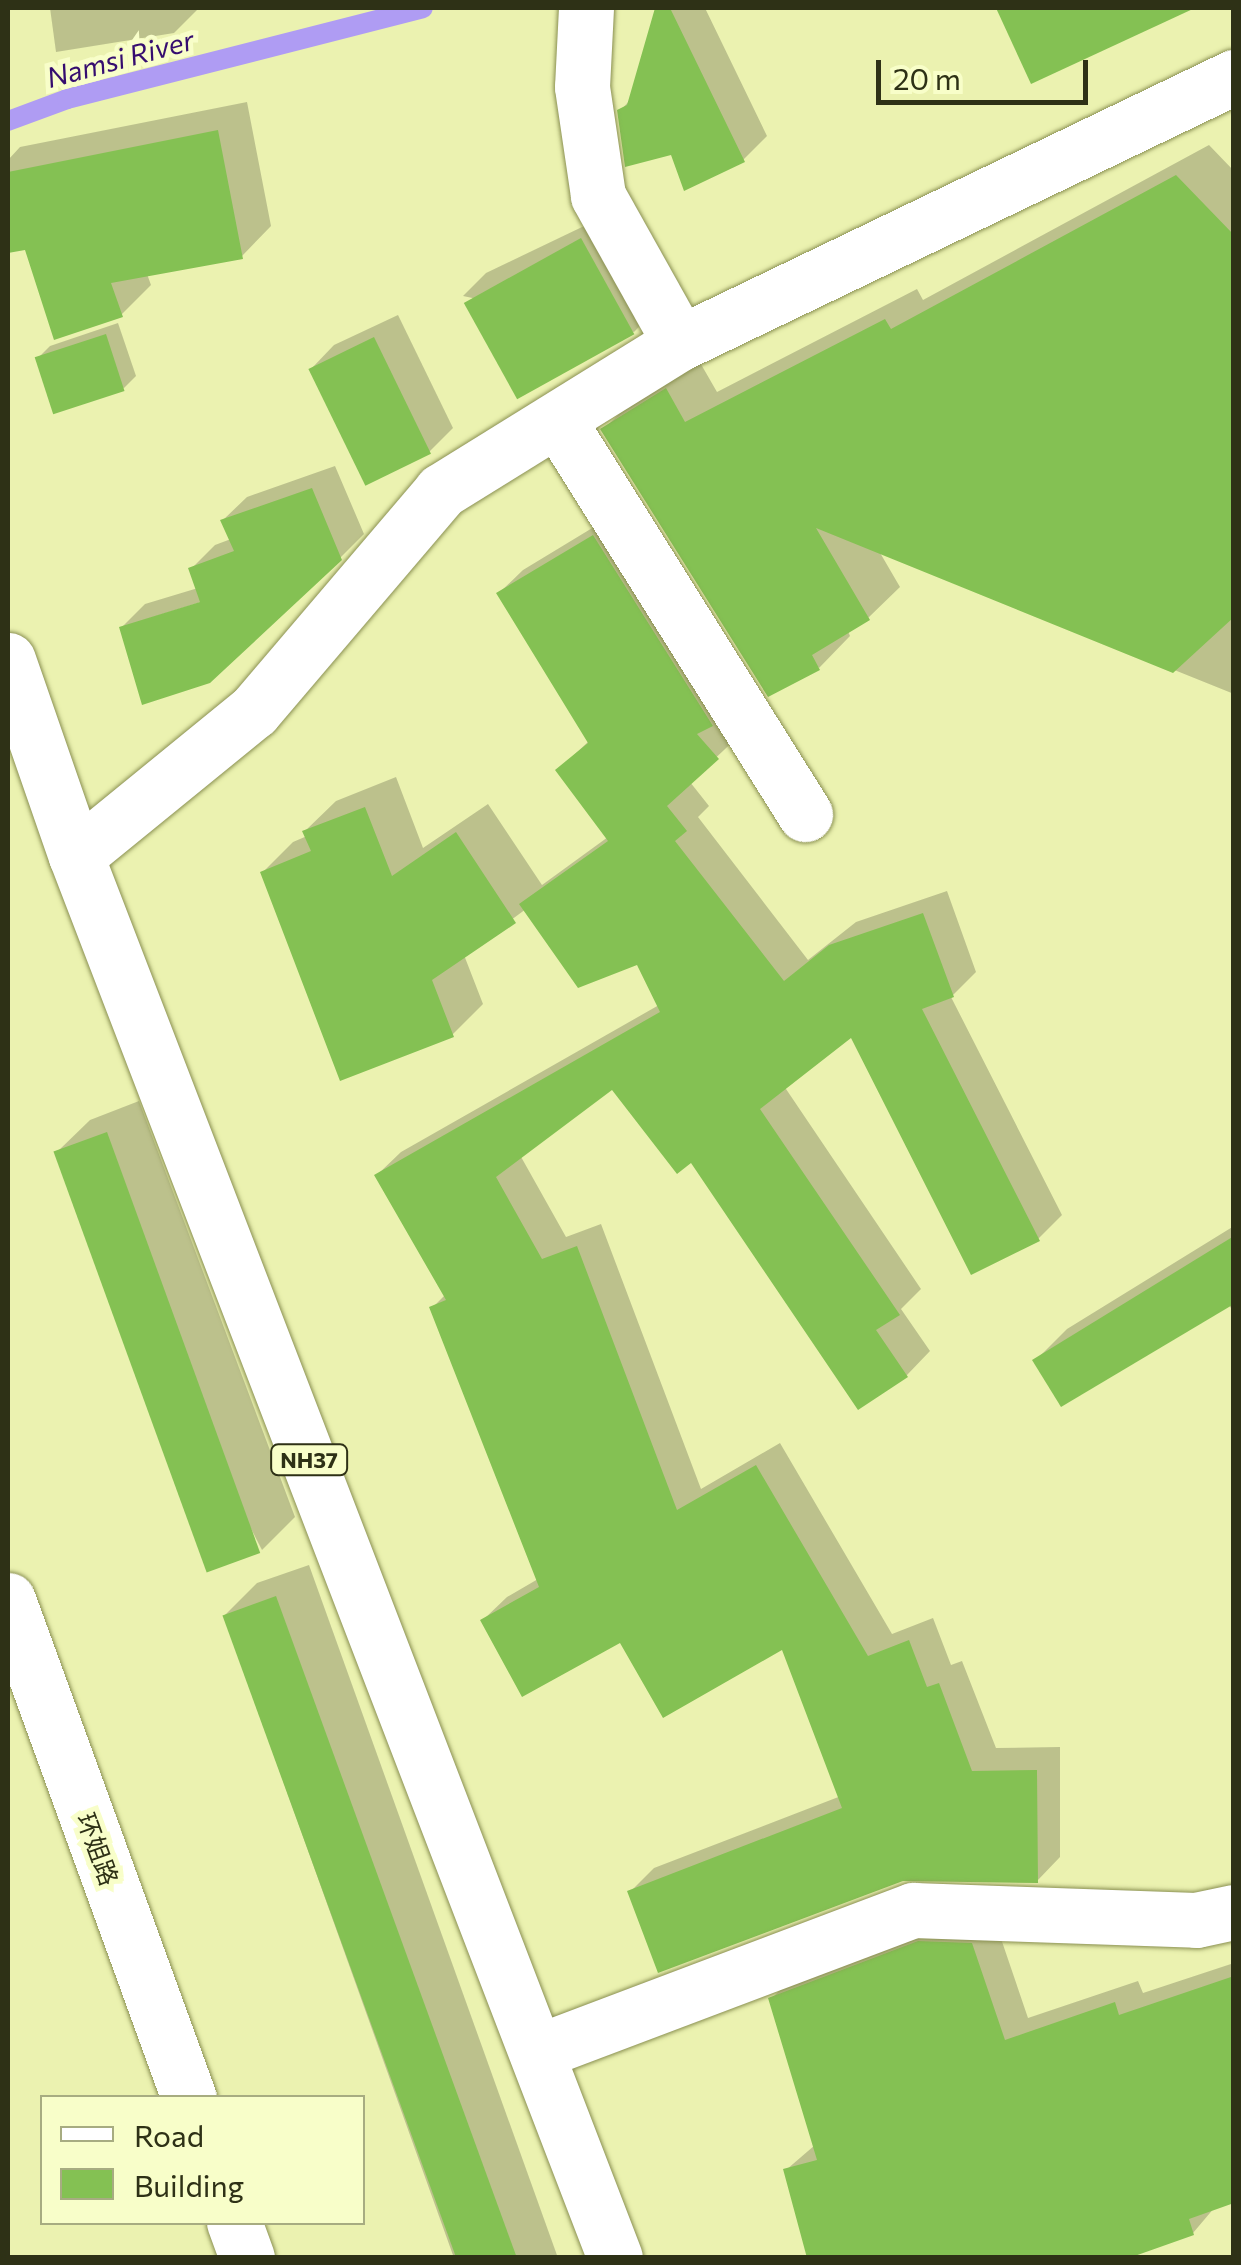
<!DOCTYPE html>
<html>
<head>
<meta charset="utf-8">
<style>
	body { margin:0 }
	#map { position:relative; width:1241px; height:2265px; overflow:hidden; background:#ebf2b0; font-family:Commissioner,"Noto Sans SC",sans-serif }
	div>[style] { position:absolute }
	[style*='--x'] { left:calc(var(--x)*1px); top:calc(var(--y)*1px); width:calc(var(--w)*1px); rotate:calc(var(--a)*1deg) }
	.shadow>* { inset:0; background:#0003 }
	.stream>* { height:20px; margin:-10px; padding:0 10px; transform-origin:10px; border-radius:10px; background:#af9cf3 }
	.building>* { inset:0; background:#84c153; transform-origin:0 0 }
	.roads { filter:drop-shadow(0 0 2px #8a9052) drop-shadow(0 0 2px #8a9052) }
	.minor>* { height:55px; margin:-27.5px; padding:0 27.5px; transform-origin:27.5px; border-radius:27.5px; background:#fff }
	.highway>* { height:55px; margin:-27.5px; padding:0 27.5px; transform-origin:27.5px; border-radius:27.5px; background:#fff }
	span { translate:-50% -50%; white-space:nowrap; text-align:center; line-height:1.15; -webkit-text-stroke:10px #f8fec9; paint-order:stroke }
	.shield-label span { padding:2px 8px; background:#f8fec9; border:2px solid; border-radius:8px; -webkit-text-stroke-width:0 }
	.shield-label { font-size:22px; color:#2e3116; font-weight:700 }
	.street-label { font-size:25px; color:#2e3116 }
	.water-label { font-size:28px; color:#350d6f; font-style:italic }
	.frame { position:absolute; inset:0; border:10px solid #2e3116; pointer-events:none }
	.legend { position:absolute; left:40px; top:2095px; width:325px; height:130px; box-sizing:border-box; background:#f8fec9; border:2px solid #a7ac81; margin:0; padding:12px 18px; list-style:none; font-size:30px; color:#2e3116 }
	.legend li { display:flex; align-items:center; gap:20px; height:50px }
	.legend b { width:50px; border:2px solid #a7ac81 }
	.scale { position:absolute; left:876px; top:60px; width:212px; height:45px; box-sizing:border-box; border:5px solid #2e3116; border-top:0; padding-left:12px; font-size:30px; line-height:35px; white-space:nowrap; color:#2e3116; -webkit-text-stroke:8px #f8fec9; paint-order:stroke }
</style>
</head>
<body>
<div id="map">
	<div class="shadow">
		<i style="clip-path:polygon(50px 8px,199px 8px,174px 33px,56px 52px)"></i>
		<i style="clip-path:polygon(658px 8px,705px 8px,767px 136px,743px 160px,673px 152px,620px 111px,631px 99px)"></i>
		<i style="clip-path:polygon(999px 8px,1132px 8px,1138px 20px,1032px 81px)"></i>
		<i style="clip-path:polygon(247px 102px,271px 226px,242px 256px,147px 274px,151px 285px,121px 315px,26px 247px,8px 251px,8px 160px,20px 147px)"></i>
		<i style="clip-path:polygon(1209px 145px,1234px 171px,1234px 694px,879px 551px,900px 587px,868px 618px,848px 631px,850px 636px,819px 668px,604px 429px,635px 398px,698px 359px,717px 392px,917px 289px,923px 300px)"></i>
		<i style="clip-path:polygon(605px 216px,657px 308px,634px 332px,463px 296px,486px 273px)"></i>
		<i style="clip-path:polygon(398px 315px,453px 428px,429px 452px,311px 369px,334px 345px)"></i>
		<i style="clip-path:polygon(118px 323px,136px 376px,124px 388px,38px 358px,50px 346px)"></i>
		<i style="clip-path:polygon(335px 466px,364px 534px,340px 558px,122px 627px,145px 604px,198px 588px,191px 569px,215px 545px,231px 539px,223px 520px,247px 497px)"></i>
		<i style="clip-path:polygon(617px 513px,741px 734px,690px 782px,709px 806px,698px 817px,808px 960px,856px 922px,947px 891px,976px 972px,951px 997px,1062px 1215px,1038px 1239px,852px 1034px,784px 1086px,921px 1289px,901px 1309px,930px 1351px,907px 1375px,859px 1407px,691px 1159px,612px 1086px,520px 1155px,566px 1237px,601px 1224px,701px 1489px,780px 1443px,892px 1634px,933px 1618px,951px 1665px,962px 1661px,996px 1748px,1060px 1747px,1060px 1857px,1037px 1881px,902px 1878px,630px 1892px,654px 1868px,841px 1796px,784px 1646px,621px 1639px,483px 1620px,507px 1597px,538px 1579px,432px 1308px,446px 1294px,377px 1175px,401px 1152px,659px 1005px,639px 962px,526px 909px,464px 955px,483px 1004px,452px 1035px,263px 872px,293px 842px,307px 836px,305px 831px,336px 801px,396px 777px,423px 848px,488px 804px,542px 885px,608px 837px,558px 770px,589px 741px,499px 593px,523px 570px)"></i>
		<i style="clip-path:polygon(139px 1101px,295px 1517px,262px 1550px,57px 1152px,90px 1120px)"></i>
		<i style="clip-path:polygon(1234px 1226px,1234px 1312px,1228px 1304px,1035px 1361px,1067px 1329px)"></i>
		<i style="clip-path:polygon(309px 1565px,558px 2258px,454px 2258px,224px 1616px,257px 1583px)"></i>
		<i style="clip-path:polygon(943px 1919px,995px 1921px,1028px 2018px,1138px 1981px,1143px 1993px,1234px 1963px,1234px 2201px,1215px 2207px,1193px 2233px,786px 2170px,815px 2145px,771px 1999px,795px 1975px)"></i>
	</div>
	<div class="stream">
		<i style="--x:8;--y:121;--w:63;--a:-20.4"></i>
		<i style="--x:67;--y:99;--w:367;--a:-14.3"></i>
	</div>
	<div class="building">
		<i style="clip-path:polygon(655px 8px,670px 8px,745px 162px,684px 191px,671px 155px,625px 167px,617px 110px,627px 105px)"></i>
		<i style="clip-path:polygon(996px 8px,1195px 8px,1031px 84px)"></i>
		<i style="clip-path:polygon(218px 130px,243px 259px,111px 283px,123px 317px,54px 340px,25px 250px,8px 253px,8px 172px)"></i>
		<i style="clip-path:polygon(1176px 175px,1234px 235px,1234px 617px,1173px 673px,816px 528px,870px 620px,812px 655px,820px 670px,768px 697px,600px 429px,666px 388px,685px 422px,885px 319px,891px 329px)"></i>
		<i style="left:581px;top:238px;width:110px;height:134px;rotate:61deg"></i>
		<i style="left:106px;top:334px;width:60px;height:75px;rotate:72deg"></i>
		<i style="left:374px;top:337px;width:130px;height:73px;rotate:64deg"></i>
		<i style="clip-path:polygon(312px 488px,342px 560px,210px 683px,142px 705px,119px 627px,200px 602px,188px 568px,234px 551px,220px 520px)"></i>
		<i style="clip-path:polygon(593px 535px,713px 726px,697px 734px,719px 759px,667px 806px,687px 831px,675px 841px,784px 981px,829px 945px,923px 913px,954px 997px,922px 1009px,1040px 1241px,971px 1275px,851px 1038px,760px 1109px,900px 1315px,876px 1330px,908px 1377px,858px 1410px,691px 1163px,677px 1174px,612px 1090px,496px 1177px,542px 1259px,577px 1246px,677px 1510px,756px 1465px,868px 1656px,909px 1640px,927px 1687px,939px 1683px,972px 1771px,1037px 1770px,1038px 1883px,903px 1881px,658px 1973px,627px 1891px,842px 1808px,782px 1650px,663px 1718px,620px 1643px,522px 1697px,480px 1620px,539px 1587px,429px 1307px,446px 1300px,374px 1175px,660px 1012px,637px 965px,578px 988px,519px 904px,608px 841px,555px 770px,588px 743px,496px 593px)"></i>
		<i style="clip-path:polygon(365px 807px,392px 876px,456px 832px,516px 923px,432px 980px,454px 1037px,340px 1081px,260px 872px,311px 851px,302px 831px)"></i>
		<i style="left:107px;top:1132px;width:448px;height:57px;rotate:70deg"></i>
		<i style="clip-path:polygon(1234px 1236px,1234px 1304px,1061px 1407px,1032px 1360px)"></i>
		<i style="left:276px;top:1596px;width:703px;height:57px;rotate:70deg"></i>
		<i style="clip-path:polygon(918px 1941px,972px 1943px,1005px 2040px,1115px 2002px,1119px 2015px,1234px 1976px,1234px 2203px,1189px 2219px,1194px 2235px,1129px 2258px,807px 2258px,783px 2169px,817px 2160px,768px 1998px)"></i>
	</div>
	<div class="roads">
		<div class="minor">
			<i style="--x:586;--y:8;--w:79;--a:92.9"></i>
			<i style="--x:582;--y:87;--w:110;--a:81.6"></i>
			<i style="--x:598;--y:196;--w:168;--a:60.8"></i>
			<i style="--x:559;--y:422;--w:463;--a:57.9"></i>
			<i style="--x:76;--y:856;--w:230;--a:-39.2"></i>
			<i style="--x:254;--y:711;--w:289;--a:-49.6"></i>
			<i style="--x:441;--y:491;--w:281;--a:-31.8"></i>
			<i style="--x:680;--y:343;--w:615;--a:-25.65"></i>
			<i style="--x:8;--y:1600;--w:530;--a:70.03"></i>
			<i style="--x:537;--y:2052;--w:402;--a:-20.7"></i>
			<i style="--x:913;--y:1910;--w:283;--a:2"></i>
			<i style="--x:1196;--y:1920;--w:39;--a:-12"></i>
			<i style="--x:234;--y:2222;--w:38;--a:70"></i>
		</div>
		<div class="highway">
			<i style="--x:8;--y:660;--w:207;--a:70.9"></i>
			<i style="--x:76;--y:856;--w:1502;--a:68.97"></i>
		</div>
	</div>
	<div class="shield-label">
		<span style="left:309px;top:1460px">NH37</span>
	</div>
	<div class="street-label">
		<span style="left:98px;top:1849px;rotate:70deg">环姐路</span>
	</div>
	<div class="water-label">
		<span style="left:120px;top:58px;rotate:-15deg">Namsi River</span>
	</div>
	<div class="frame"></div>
	<ul class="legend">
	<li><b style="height:12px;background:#fff"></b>Road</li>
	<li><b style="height:28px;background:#84c153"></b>Building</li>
	</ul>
	<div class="scale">20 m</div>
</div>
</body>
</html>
